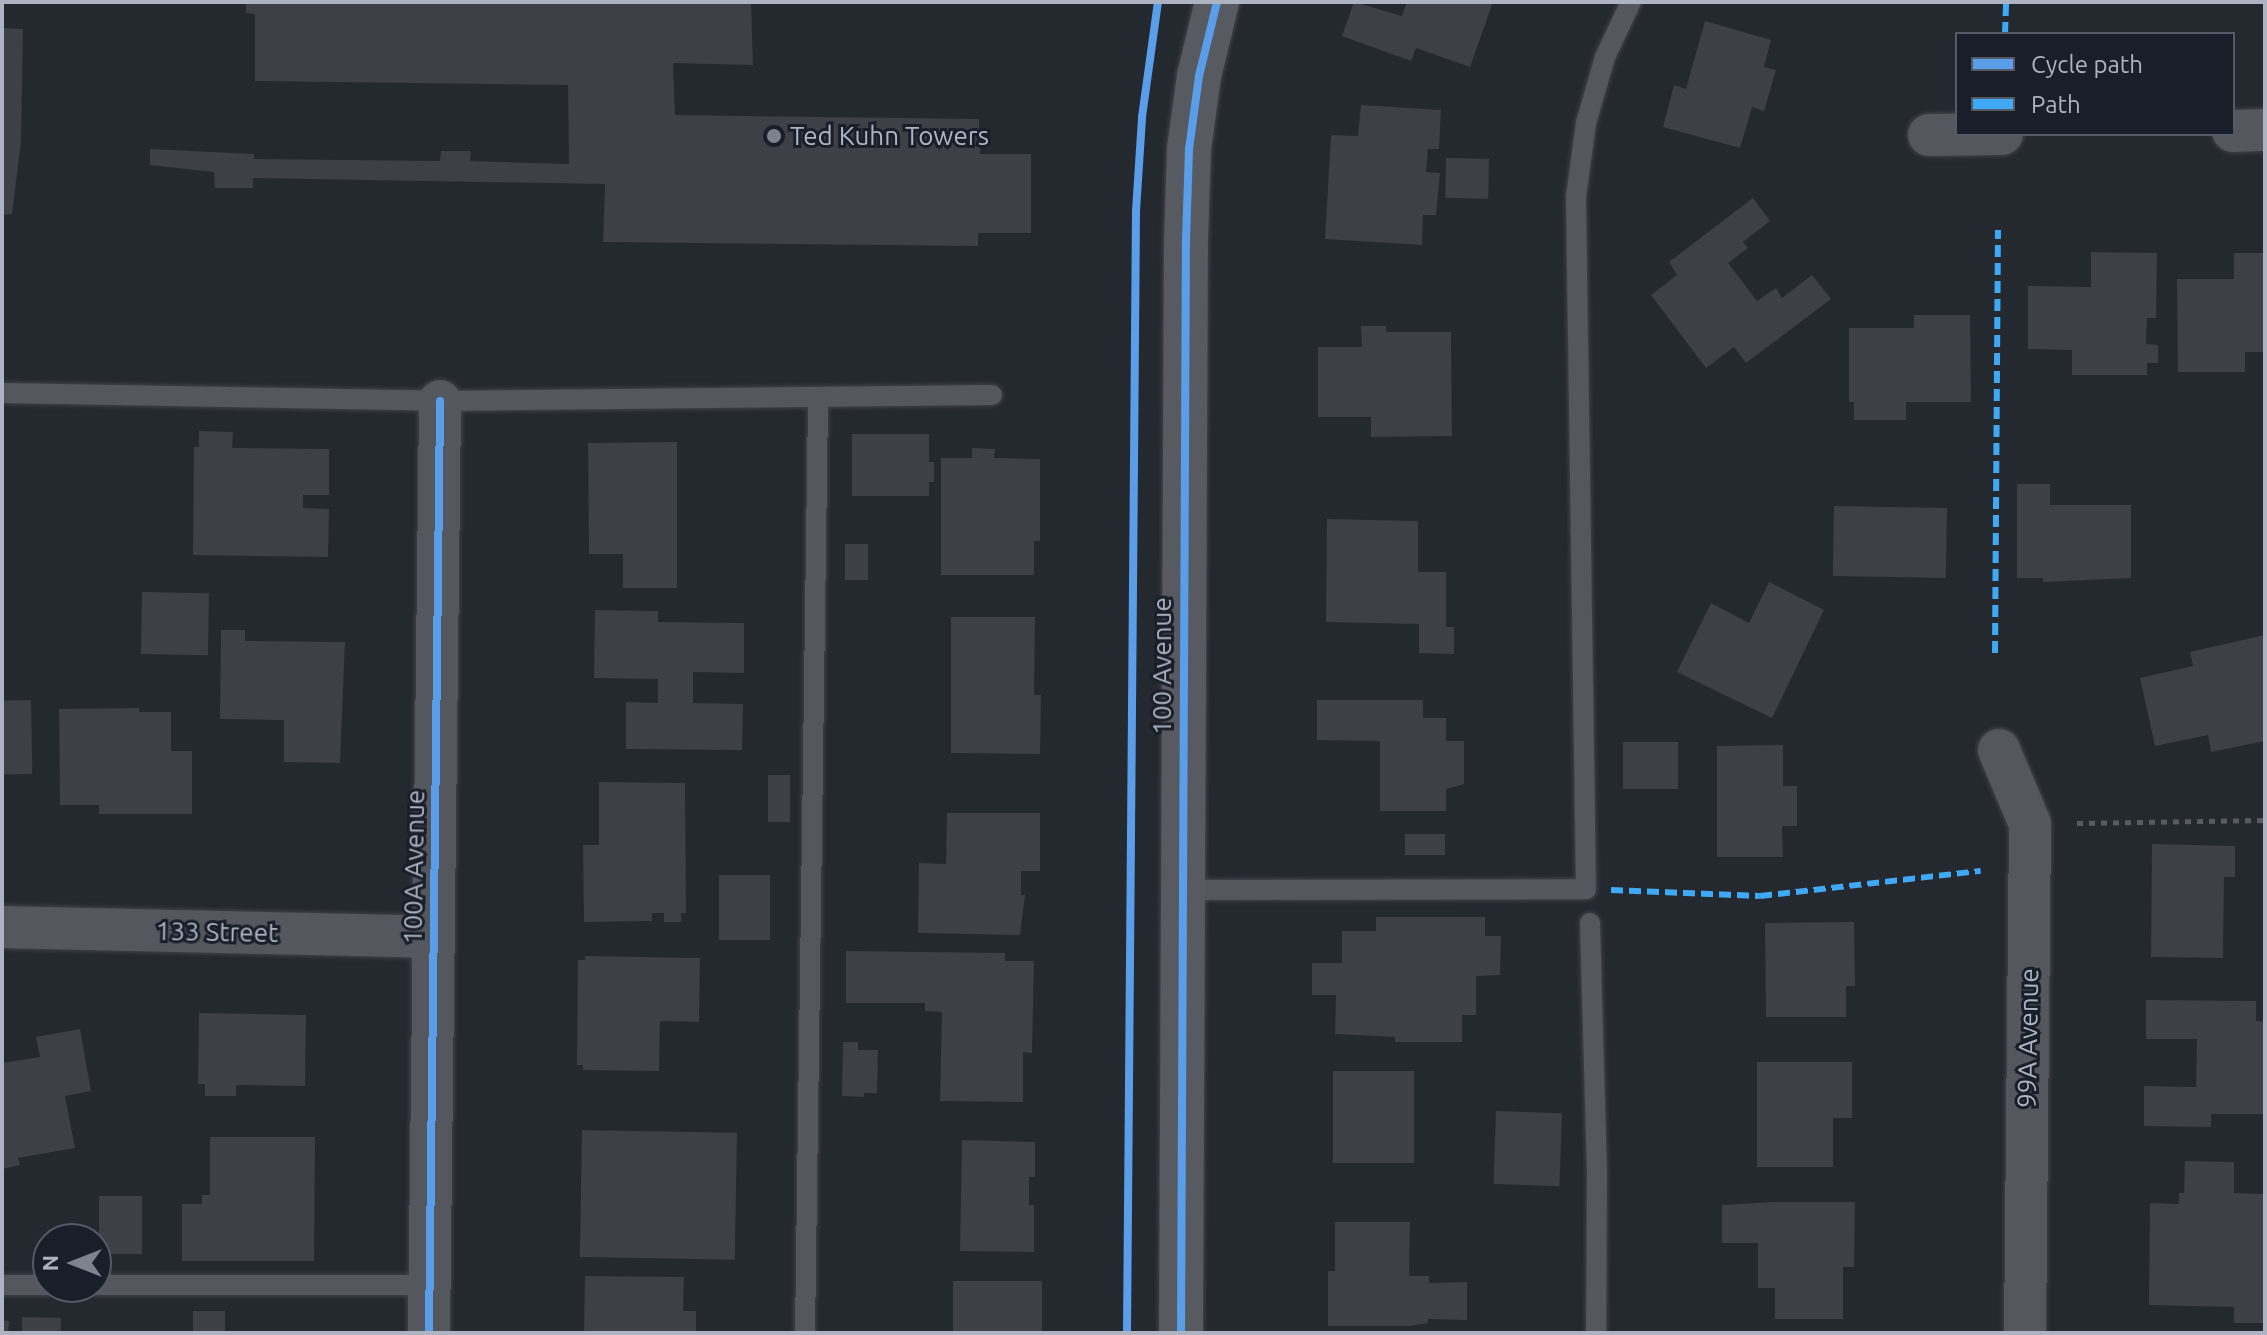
<!DOCTYPE html>
<html>
<head>
<meta charset="utf-8">
<style>
	body { margin:0 }
	#map { position:relative; width:2267px; height:1335px; overflow:hidden; background:#24282f; font-family:Ubuntu,sans-serif }
	div>[style] { position:absolute }
	[style*='--x'] { left:calc(var(--x)*1px); top:calc(var(--y)*1px); width:calc(var(--w)*1px); rotate:calc(var(--a)*1deg) }
	.building>* { inset:0; background:#3d4046; transform-origin:0 0 }
	.path>* { height:5px; margin-top:-2.5px; transform-origin:0; background:repeating-linear-gradient(90deg,#585b61 0 6px,transparent 0 12px) }
	.roads { filter:drop-shadow(0 0 2px #404248) drop-shadow(0 0 2px #404248) }
	.lane>* { height:20px; margin:-10px; padding:0 10px; transform-origin:10px; border-radius:10px; background:#54575d }
	.street>* { height:42px; margin:-21px; padding:0 21px; transform-origin:21px; border-radius:21px; background:#54575d }
	.secondary>* { height:44px; margin:-22px; padding:0 22px; transform-origin:22px; border-radius:22px; background:#585a62 }
	.quiet>* { height:6px; margin-top:-3px; transform-origin:0; background:repeating-linear-gradient(90deg,#3fa9f5 0 12px,transparent 0 18px) }
	.cycleway>* { height:8px; margin:-4px; padding:0 4px; transform-origin:4px; border-radius:4px; background:#5a9eea }
	.dots>* { width:22px; height:22px; translate:-50% -50%; box-sizing:border-box; border:4px solid #191e29; border-radius:50% }
	span { translate:-50% -50%; white-space:nowrap; text-align:center; line-height:1.15; -webkit-text-stroke:6px #191e29; paint-order:stroke }
	.poi-label { font-size:26px; color:#adb3c1 }
	.left { translate:0 -50%; text-align:left }
	.street-label { font-size:26px; color:#adb3c1 }
	.frame { position:absolute; inset:0; border:4px solid #adb3c1; pointer-events:none }
	.legend { position:absolute; left:1955px; top:32px; width:280px; height:104px; box-sizing:border-box; background:#191e29; border:2px solid #545a66; margin:0; padding:10px 14px; list-style:none; font-size:24px; color:#adb3c1 }
	.legend li { display:flex; align-items:center; gap:16px; height:40px }
	.legend b { width:40px; border:2px solid #545a66 }
	.north { position:absolute; left:32px; top:1223px; width:80px; height:80px; box-sizing:border-box; background:#191e29; border:2px solid #545a66; border-radius:50%; rotate:270deg; font-size:22px; font-weight:700; line-height:32px; text-align:center; color:#adb3c1 }
	.north::after { content:''; display:block; margin:auto; width:28px; height:36px; background:#7d828e; clip-path:polygon(50% 0,100% 100%,50% 72%,0 100%) }
</style>
</head>
<body>
<div id="map">
	<div class="building">
		<i style="clip-path:polygon(246px 2px,751px 2px,753px 65px,673px 63px,675px 115px,979px 119px,980px 154px,1031px 154px,1031px 233px,978px 233px,978px 246px,603px 242px,605px 184px,253px 178px,253px 188px,215px 188px,214px 172px,150px 165px,150px 149px,254px 154px,254px 159px,440px 161px,441px 151px,471px 151px,470px 161px,569px 164px,568px 85px,255px 81px,255px 14px,246px 13px)"></i>
		<i style="clip-path:polygon(1354px 2px,1402px 16px,1407px 2px,1493px 2px,1470px 67px,1416px 48px,1411px 61px,1342px 36px)"></i>
		<i style="clip-path:polygon(1705px 21px,1771px 40px,1764px 67px,1776px 70px,1764px 111px,1752px 107px,1740px 148px,1663px 127px,1674px 85px,1686px 89px)"></i>
		<i style="clip-path:polygon(2px 28px,23px 29px,21px 141px,12px 214px,2px 215px)"></i>
		<i style="clip-path:polygon(1361px 105px,1441px 110px,1439px 149px,1428px 149px,1426px 172px,1440px 173px,1436px 215px,1423px 215px,1422px 245px,1325px 239px,1331px 135px,1358px 136px)"></i>
		<i style="left:1446px;top:158px;width:43px;height:40px;rotate:1deg"></i>
		<i style="clip-path:polygon(1753px 198px,1770px 221px,1743px 242px,1748px 248px,1728px 263px,1757px 301px,1776px 288px,1782px 298px,1812px 275px,1831px 299px,1746px 363px,1734px 347px,1706px 368px,1651px 295px,1677px 275px,1669px 262px)"></i>
		<i style="clip-path:polygon(2091px 252px,2157px 253px,2156px 318px,2147px 318px,2146px 344px,2158px 345px,2158px 363px,2147px 363px,2147px 375px,2072px 375px,2072px 350px,2028px 349px,2028px 286px,2091px 287px)"></i>
		<i style="clip-path:polygon(2234px 253px,2265px 253px,2265px 352px,2245px 352px,2245px 372px,2178px 372px,2177px 279px,2234px 279px)"></i>
		<i style="clip-path:polygon(1914px 315px,1970px 315px,1971px 402px,1906px 402px,1906px 420px,1854px 420px,1854px 402px,1849px 402px,1849px 328px,1914px 328px)"></i>
		<i style="clip-path:polygon(1361px 326px,1386px 326px,1386px 332px,1451px 332px,1452px 436px,1371px 437px,1371px 417px,1318px 417px,1318px 347px,1362px 347px)"></i>
		<i style="clip-path:polygon(199px 431px,233px 432px,232px 448px,329px 449px,329px 495px,303px 495px,303px 508px,329px 509px,328px 557px,193px 555px,194px 447px,199px 447px)"></i>
		<i style="clip-path:polygon(852px 434px,929px 434px,929px 462px,934px 462px,934px 482px,929px 482px,929px 496px,852px 496px)"></i>
		<i style="clip-path:polygon(677px 442px,677px 588px,623px 588px,623px 554px,589px 554px,588px 443px)"></i>
		<i style="clip-path:polygon(972px 448px,995px 449px,994px 458px,1040px 459px,1040px 541px,1034px 541px,1034px 575px,941px 575px,941px 458px,972px 458px)"></i>
		<i style="clip-path:polygon(2017px 484px,2050px 484px,2050px 505px,2131px 505px,2131px 578px,2043px 582px,2043px 578px,2017px 578px)"></i>
		<i style="left:1834px;top:506px;width:113px;height:70px;rotate:1deg"></i>
		<i style="clip-path:polygon(1327px 519px,1418px 521px,1418px 572px,1446px 572px,1446px 627px,1454px 627px,1454px 654px,1419px 653px,1419px 624px,1326px 622px)"></i>
		<i style="left:845px;top:544px;width:23px;height:36px"></i>
		<i style="clip-path:polygon(1769px 582px,1824px 610px,1772px 718px,1677px 672px,1711px 603px,1749px 623px)"></i>
		<i style="left:142px;top:592px;width:67px;height:62px;rotate:1deg"></i>
		<i style="clip-path:polygon(595px 610px,658px 611px,658px 622px,744px 623px,744px 673px,693px 672px,693px 703px,743px 704px,742px 750px,626px 749px,626px 702px,658px 703px,658px 679px,594px 678px)"></i>
		<i style="clip-path:polygon(951px 617px,1035px 617px,1034px 695px,1041px 695px,1040px 754px,951px 753px)"></i>
		<i style="clip-path:polygon(221px 630px,245px 630px,245px 641px,345px 642px,340px 763px,284px 762px,284px 720px,220px 719px)"></i>
		<i style="clip-path:polygon(2265px 635px,2265px 741px,2211px 752px,2208px 735px,2155px 746px,2140px 678px,2193px 666px,2190px 652px)"></i>
		<i style="left:31px;top:700px;width:74px;height:29px;rotate:89deg"></i>
		<i style="clip-path:polygon(1317px 700px,1423px 700px,1423px 718px,1446px 718px,1446px 741px,1464px 741px,1464px 784px,1446px 789px,1446px 811px,1380px 811px,1380px 741px,1317px 740px)"></i>
		<i style="clip-path:polygon(139px 708px,139px 712px,171px 712px,171px 751px,192px 751px,192px 814px,99px 814px,99px 805px,60px 805px,59px 709px)"></i>
		<i style="left:1623px;top:742px;width:55px;height:47px"></i>
		<i style="clip-path:polygon(1783px 745px,1783px 786px,1797px 786px,1797px 826px,1782px 826px,1783px 857px,1717px 857px,1717px 746px)"></i>
		<i style="left:768px;top:775px;width:22px;height:47px"></i>
		<i style="clip-path:polygon(599px 782px,685px 783px,686px 913px,681px 913px,681px 922px,664px 922px,664px 913px,652px 913px,652px 921px,584px 922px,583px 845px,599px 845px)"></i>
		<i style="clip-path:polygon(947px 813px,1040px 813px,1040px 871px,1021px 871px,1021px 895px,1025px 895px,1020px 935px,918px 933px,919px 863px,946px 864px)"></i>
		<i style="left:1405px;top:834px;width:40px;height:21px"></i>
		<i style="clip-path:polygon(2152px 844px,2235px 846px,2235px 877px,2224px 877px,2223px 958px,2151px 957px)"></i>
		<i style="left:719px;top:875px;width:51px;height:65px"></i>
		<i style="clip-path:polygon(1376px 917px,1485px 917px,1485px 936px,1501px 936px,1500px 975px,1476px 976px,1476px 1015px,1462px 1015px,1462px 1042px,1395px 1042px,1395px 1037px,1335px 1034px,1336px 995px,1312px 995px,1312px 963px,1342px 963px,1342px 931px,1376px 931px)"></i>
		<i style="clip-path:polygon(1854px 922px,1855px 986px,1846px 986px,1846px 1017px,1766px 1017px,1765px 923px)"></i>
		<i style="clip-path:polygon(846px 951px,1005px 953px,1005px 961px,1034px 961px,1032px 1053px,1023px 1052px,1023px 1102px,940px 1101px,942px 1012px,925px 1011px,925px 1003px,846px 1003px)"></i>
		<i style="clip-path:polygon(585px 956px,700px 958px,699px 1022px,660px 1021px,659px 1071px,583px 1070px,583px 1065px,577px 1065px,578px 960px,585px 960px)"></i>
		<i style="clip-path:polygon(2146px 1000px,2256px 1001px,2256px 1021px,2265px 1022px,2265px 1114px,2211px 1114px,2211px 1127px,2144px 1126px,2144px 1086px,2196px 1087px,2197px 1039px,2146px 1039px)"></i>
		<i style="clip-path:polygon(199px 1013px,306px 1015px,305px 1086px,236px 1085px,236px 1096px,205px 1096px,205px 1084px,198px 1084px)"></i>
		<i style="clip-path:polygon(80px 1029px,91px 1091px,65px 1096px,75px 1148px,18px 1158px,20px 1165px,2px 1169px,2px 1063px,40px 1057px,36px 1037px)"></i>
		<i style="clip-path:polygon(843px 1042px,858px 1042px,858px 1050px,878px 1050px,877px 1093px,864px 1093px,864px 1097px,842px 1096px)"></i>
		<i style="clip-path:polygon(1757px 1062px,1852px 1062px,1852px 1118px,1833px 1118px,1833px 1167px,1757px 1167px)"></i>
		<i style="left:1333px;top:1071px;width:81px;height:92px"></i>
		<i style="left:1496px;top:1111px;width:66px;height:73px;rotate:2deg"></i>
		<i style="left:582px;top:1130px;width:155px;height:127px;rotate:1deg"></i>
		<i style="clip-path:polygon(210px 1137px,315px 1137px,314px 1261px,182px 1261px,182px 1204px,202px 1204px,202px 1195px,210px 1195px)"></i>
		<i style="clip-path:polygon(962px 1140px,1035px 1142px,1035px 1177px,1029px 1177px,1029px 1205px,1034px 1205px,1034px 1252px,960px 1251px)"></i>
		<i style="clip-path:polygon(2185px 1161px,2234px 1162px,2234px 1193px,2265px 1194px,2265px 1323px,2234px 1323px,2234px 1307px,2149px 1305px,2150px 1203px,2179px 1204px,2179px 1193px,2184px 1193px)"></i>
		<i style="left:99px;top:1196px;width:43px;height:58px"></i>
		<i style="clip-path:polygon(1773px 1202px,1855px 1202px,1854px 1267px,1843px 1267px,1843px 1319px,1775px 1319px,1775px 1288px,1758px 1288px,1758px 1243px,1722px 1243px,1722px 1205px)"></i>
		<i style="clip-path:polygon(1335px 1222px,1410px 1222px,1409px 1276px,1429px 1276px,1429px 1283px,1467px 1282px,1467px 1320px,1428px 1319px,1428px 1323px,1410px 1326px,1328px 1326px,1328px 1271px,1335px 1271px)"></i>
		<i style="clip-path:polygon(585px 1276px,684px 1277px,683px 1311px,696px 1311px,696px 1333px,584px 1333px)"></i>
		<i style="left:953px;top:1281px;width:89px;height:52px"></i>
		<i style="left:193px;top:1311px;width:32px;height:22px"></i>
		<i style="left:22px;top:1317px;width:39px;height:16px;rotate:1deg"></i>
		<i style="clip-path:polygon(2px 1320px,9px 1321px,8px 1333px,2px 1333px)"></i>
	</div>
	<div class="path">
		<i style="--x:2077;--y:823;--w:188;--a:-0.9"></i>
	</div>
	<div class="roads">
		<div class="lane">
			<i style="--x:2;--y:393;--w:438;--a:1"></i>
			<i style="--x:440;--y:401;--w:552;--a:-0.62"></i>
			<i style="--x:1181;--y:890;--w:405;--a:-0.1"></i>
			<i style="--x:1586;--y:889;--w:692;--a:-90.83"></i>
			<i style="--x:1576;--y:197;--w:75;--a:-82.3"></i>
			<i style="--x:1586;--y:123;--w:69;--a:-73.9"></i>
			<i style="--x:1605;--y:57;--w:61;--a:-64.7"></i>
			<i style="--x:1590;--y:923;--w:244;--a:88.4"></i>
			<i style="--x:1597;--y:1167;--w:166;--a:90.3"></i>
			<i style="--x:2;--y:1285;--w:46;--a:0"></i>
			<i style="--x:96;--y:1285;--w:333;--a:0"></i>
			<i style="--x:805;--y:1333;--w:935;--a:-89.2"></i>
		</div>
		<div class="street">
			<i style="--x:2233;--y:131;--w:32;--a:-2"></i>
			<i style="--x:1929;--y:135;--w:73;--a:-0.8"></i>
			<i style="--x:1999;--y:750;--w:80;--a:67.3"></i>
			<i style="--x:2030;--y:824;--w:509;--a:90.56"></i>
			<i style="--x:2;--y:927;--w:431;--a:1.3"></i>
			<i style="--x:429;--y:1333;--w:932;--a:-89.32"></i>
		</div>
		<div class="secondary">
			<i style="--x:1181;--y:1333;--w:1093;--a:-89.74"></i>
			<i style="--x:1186;--y:240;--w:91;--a:-88.1"></i>
			<i style="--x:1189;--y:149;--w:74;--a:-82.2"></i>
			<i style="--x:1199;--y:76;--w:76;--a:-76.3"></i>
		</div>
	</div>
	<div class="quiet">
		<i style="--x:2005;--y:34;--w:32;--a:-88"></i>
		<i style="--x:1995;--y:653;--w:423;--a:-89.6"></i>
		<i style="--x:1611;--y:890;--w:149;--a:2.3"></i>
		<i style="--x:1760;--y:896;--w:222;--a:-6.5"></i>
	</div>
	<div class="cycleway">
		<i style="--x:429;--y:1333;--w:932;--a:-89.32"></i>
		<i style="--x:1127;--y:1333;--w:1122;--a:-89.54"></i>
		<i style="--x:1136;--y:211;--w:94;--a:-86.3"></i>
		<i style="--x:1142;--y:117;--w:116;--a:-82.1"></i>
		<i style="--x:1181;--y:1333;--w:1093;--a:-89.74"></i>
		<i style="--x:1186;--y:240;--w:91;--a:-88.1"></i>
		<i style="--x:1189;--y:149;--w:74;--a:-82.2"></i>
		<i style="--x:1199;--y:76;--w:76;--a:-76.3"></i>
	</div>
	<div class="dots">
		<i style="left:774px;top:136px;background:#7d828e"></i>
	</div>
	<div class="poi-label">
		<span class="left" style="left:790px;top:136px">Ted Kuhn Towers</span>
	</div>
	<div class="street-label">
		<span style="left:1162px;top:666px;rotate:-90deg">100 Avenue</span>
		<span style="left:414px;top:867px;rotate:-89deg">100A Avenue</span>
		<span style="left:217px;top:932px;rotate:1deg">133 Street</span>
		<span style="left:2028px;top:1038px;rotate:-89deg">99A Avenue</span>
	</div>
	<div class="frame"></div>
	<ul class="legend">
	<li><b style="height:10px;background:#5a9eea"></b>Cycle path</li>
	<li><b style="height:10px;background:#3fa9f5"></b>Path</li>
	</ul>
	<div class="north">N</div>
</div>
</body>
</html>
